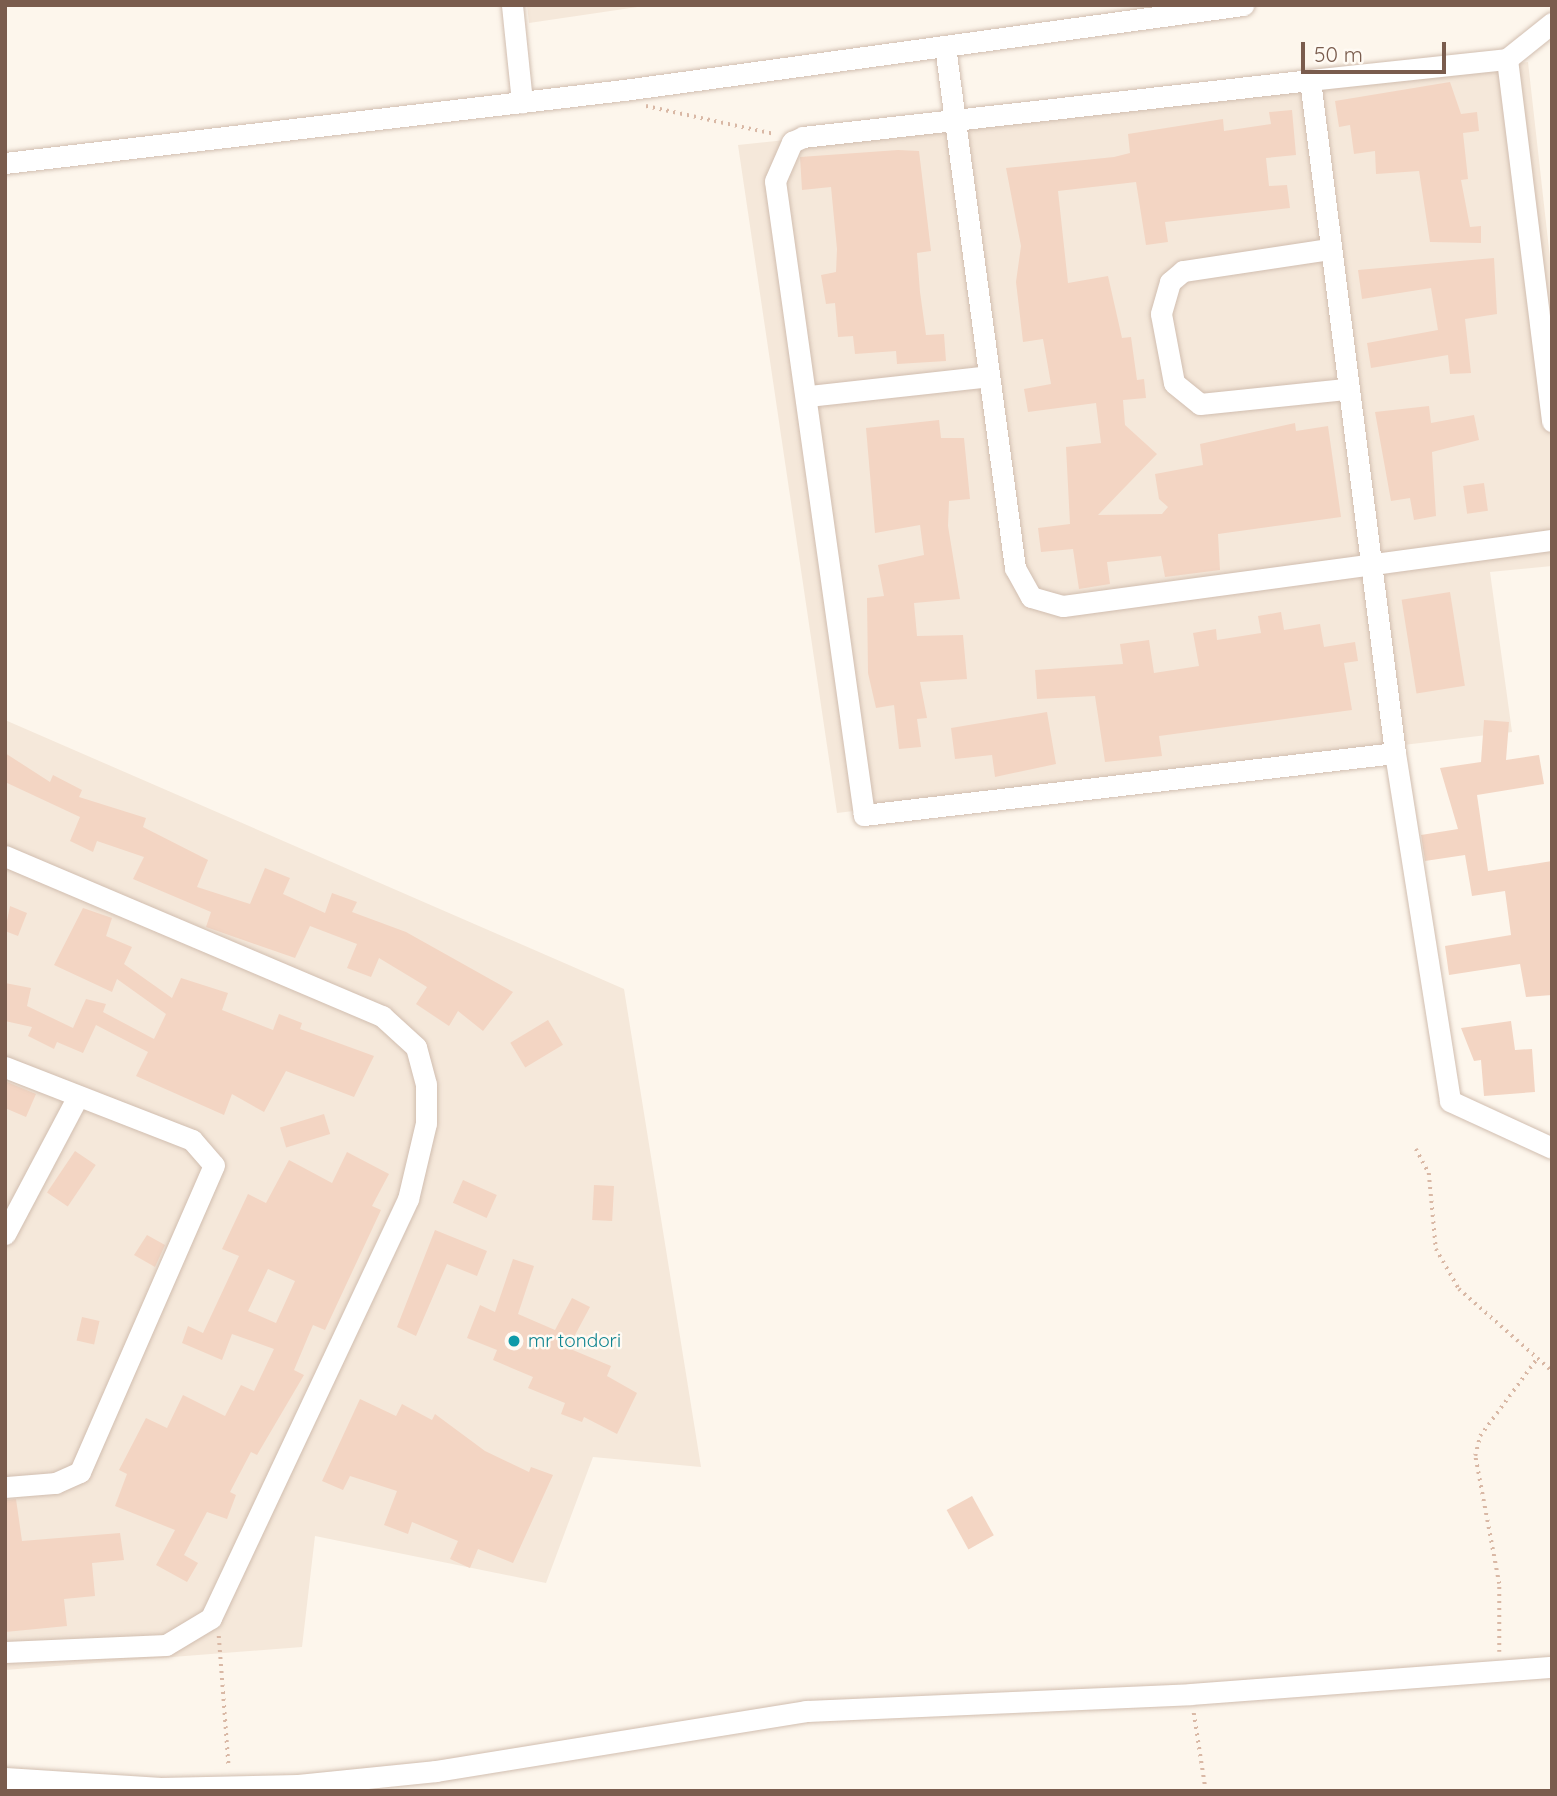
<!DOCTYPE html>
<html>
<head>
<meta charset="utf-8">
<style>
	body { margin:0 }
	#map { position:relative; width:1557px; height:1796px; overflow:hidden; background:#fdf6ec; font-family:Quicksand,sans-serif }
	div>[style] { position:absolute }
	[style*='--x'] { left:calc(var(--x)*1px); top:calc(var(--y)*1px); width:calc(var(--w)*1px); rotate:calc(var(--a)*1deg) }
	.residential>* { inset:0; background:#f5e8da }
	.building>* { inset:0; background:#f3d5c3; transform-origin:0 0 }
	.path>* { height:3.5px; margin-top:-1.75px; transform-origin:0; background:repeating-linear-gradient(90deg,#d9b8a5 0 2px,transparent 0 7px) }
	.roads { filter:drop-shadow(0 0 2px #d1beb0) drop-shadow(0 0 2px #d1beb0) }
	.minor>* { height:21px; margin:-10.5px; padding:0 10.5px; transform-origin:10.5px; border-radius:10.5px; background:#fff }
	.dots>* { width:19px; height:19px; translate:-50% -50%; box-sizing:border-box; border:4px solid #fffaf3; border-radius:50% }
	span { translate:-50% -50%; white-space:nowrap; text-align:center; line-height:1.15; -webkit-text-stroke:5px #fffaf3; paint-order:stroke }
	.culture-label { font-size:19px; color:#0d838f }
	.left { translate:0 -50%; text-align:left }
	.frame { position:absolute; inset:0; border:7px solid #7a5c4d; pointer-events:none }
	.scale { position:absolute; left:1301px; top:42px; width:145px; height:32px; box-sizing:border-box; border:4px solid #7a5c4d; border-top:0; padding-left:9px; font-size:21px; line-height:24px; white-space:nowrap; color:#7a5c4d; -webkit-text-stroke:5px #fffaf3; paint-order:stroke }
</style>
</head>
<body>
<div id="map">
	<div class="residential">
		<i style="clip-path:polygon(527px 5px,651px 5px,529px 23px)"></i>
		<i style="clip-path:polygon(1528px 62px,1552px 276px,1552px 566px,1490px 572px,1512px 732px,837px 813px,738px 145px)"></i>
		<i style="clip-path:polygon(5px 720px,624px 989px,701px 1467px,593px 1457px,546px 1583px,315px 1536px,302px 1647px,5px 1670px)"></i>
	</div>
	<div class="building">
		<i style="clip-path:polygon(1450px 82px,1461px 114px,1477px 112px,1479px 131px,1463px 133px,1468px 179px,1461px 180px,1470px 227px,1481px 226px,1481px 243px,1430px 242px,1419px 171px,1376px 174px,1375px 151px,1354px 154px,1350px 125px,1339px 127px,1335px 101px)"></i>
		<i style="clip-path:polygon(1292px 110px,1296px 155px,1266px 158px,1269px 186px,1287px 185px,1290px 208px,1165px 222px,1168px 242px,1146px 245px,1136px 182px,1058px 191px,1068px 283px,1108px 276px,1122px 338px,1131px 337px,1137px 380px,1144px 379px,1146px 398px,1123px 400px,1125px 425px,1157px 454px,1098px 515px,1162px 514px,1168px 507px,1159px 499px,1155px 474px,1203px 465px,1200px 444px,1295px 423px,1296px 431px,1328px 426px,1341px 517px,1218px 534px,1220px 570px,1165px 577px,1161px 556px,1107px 562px,1110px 584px,1079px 589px,1073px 549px,1041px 552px,1038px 528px,1070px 524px,1066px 447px,1101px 443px,1096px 403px,1028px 412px,1024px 389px,1051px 384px,1043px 339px,1023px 342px,1016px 282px,1021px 246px,1006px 168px,1114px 157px,1130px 153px,1128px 134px,1223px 119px,1224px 131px,1271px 124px,1269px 112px)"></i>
		<i style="clip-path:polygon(898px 150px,919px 151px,931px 251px,917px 253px,920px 292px,926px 335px,944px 334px,946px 361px,897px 364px,896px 351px,855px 354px,853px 336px,838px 337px,835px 303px,826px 304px,821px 275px,836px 272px,837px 249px,831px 187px,802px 190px,800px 157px)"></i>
		<i style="clip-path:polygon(1494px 258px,1497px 314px,1465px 319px,1471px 373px,1450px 374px,1448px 355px,1371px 368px,1367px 343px,1438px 330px,1431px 288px,1362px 299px,1358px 270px)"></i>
		<i style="clip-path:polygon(1429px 406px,1431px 423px,1474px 415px,1479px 440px,1432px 452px,1436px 516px,1414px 520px,1410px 498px,1391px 501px,1375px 412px)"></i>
		<i style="clip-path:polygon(939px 420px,941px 438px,964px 438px,970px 499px,949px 501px,948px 526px,960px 599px,914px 603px,917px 636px,963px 635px,967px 679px,920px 682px,927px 718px,917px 719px,921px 747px,899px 749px,894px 705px,876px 708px,868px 673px,867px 598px,884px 596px,878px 565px,924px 555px,920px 525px,875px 533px,866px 428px)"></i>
		<i style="left:1484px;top:483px;width:28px;height:21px;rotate:82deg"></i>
		<i style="left:1450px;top:592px;width:95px;height:49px;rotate:81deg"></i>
		<i style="clip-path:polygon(1281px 612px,1284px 630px,1320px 624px,1324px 647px,1355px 642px,1358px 661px,1344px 663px,1352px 710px,1159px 736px,1162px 756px,1105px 762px,1095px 696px,1037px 699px,1035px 670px,1123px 664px,1120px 644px,1149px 640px,1154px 673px,1199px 666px,1193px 633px,1216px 629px,1217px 640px,1261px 633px,1258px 616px)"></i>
		<i style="clip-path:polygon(1047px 712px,1056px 764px,995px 777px,992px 755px,955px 759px,951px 728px)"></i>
		<i style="clip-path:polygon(1484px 720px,1509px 722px,1506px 760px,1539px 755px,1544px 784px,1477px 795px,1488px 871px,1552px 861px,1552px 995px,1526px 997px,1520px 964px,1449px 975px,1445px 946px,1511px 935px,1505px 891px,1472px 896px,1465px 855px,1425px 861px,1421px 835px,1458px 829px,1440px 768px,1481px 762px)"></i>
		<i style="clip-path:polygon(5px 753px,50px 782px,53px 775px,82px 790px,79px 797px,146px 818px,143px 827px,208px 860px,197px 887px,250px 904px,265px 868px,290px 878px,283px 894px,325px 913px,332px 893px,357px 902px,352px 912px,406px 932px,513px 992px,483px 1031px,458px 1011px,449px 1026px,416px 1004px,427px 987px,379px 958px,371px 977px,347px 968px,357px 944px,310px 926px,295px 958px,206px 927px,211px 912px,133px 879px,144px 857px,97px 841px,93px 852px,70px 841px,80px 817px,5px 782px)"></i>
		<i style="clip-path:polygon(10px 906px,27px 913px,18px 936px,5px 931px)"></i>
		<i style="clip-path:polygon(83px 908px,112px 918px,106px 936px,132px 947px,124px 964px,172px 998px,181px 978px,228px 993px,222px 1010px,273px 1030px,279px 1014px,302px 1023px,300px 1029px,374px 1056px,354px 1097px,286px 1071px,264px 1112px,232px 1094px,224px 1115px,136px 1076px,148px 1052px,96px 1025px,83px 1053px,57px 1042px,54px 1049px,28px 1036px,32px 1027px,5px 1021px,5px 983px,31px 988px,27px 1006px,73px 1028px,86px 999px,106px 1004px,103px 1012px,154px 1039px,166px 1014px,117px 979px,112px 992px,54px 965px)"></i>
		<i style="left:548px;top:1020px;width:29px;height:44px;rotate:59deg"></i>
		<i style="clip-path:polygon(1511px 1021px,1515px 1050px,1532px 1049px,1535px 1092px,1484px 1096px,1481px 1060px,1474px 1061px,1461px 1028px)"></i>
		<i style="clip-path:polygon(7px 1082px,36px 1094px,26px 1117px,5px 1108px)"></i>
		<i style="left:324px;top:1114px;width:21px;height:46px;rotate:73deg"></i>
		<i style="left:75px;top:1151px;width:25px;height:50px;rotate:34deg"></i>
		<i style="clip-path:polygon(evenodd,347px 1152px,389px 1174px,372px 1206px,381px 1210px,325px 1330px,313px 1325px,294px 1370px,304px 1375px,257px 1455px,251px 1452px,230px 1492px,236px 1495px,227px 1519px,207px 1512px,184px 1555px,198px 1563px,187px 1582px,156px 1565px,175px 1530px,115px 1506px,127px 1474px,119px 1470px,146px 1418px,167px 1428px,183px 1395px,225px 1416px,241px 1385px,254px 1391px,274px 1349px,232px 1334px,222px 1360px,182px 1343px,188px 1326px,203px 1333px,239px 1256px,222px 1249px,248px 1194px,266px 1203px,289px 1160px,332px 1183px,347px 1152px,268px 1269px,295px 1281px,276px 1323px,248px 1311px,268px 1269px)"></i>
		<i style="left:463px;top:1180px;width:37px;height:25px;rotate:24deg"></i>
		<i style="left:594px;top:1185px;width:20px;height:35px;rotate:3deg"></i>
		<i style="clip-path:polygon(435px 1230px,487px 1251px,477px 1276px,447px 1264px,416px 1336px,397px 1327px)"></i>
		<i style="clip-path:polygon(147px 1235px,165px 1245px,155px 1267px,134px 1255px)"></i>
		<i style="clip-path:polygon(513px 1259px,534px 1266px,518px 1314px,555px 1330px,572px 1298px,590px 1307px,568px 1348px,611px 1366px,607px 1376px,637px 1393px,617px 1434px,584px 1417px,582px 1422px,561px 1414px,565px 1403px,528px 1388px,533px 1377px,493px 1360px,497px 1350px,467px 1338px,480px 1305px,495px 1312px)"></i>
		<i style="left:82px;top:1317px;width:18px;height:24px;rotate:13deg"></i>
		<i style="clip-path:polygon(360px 1399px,396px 1416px,402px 1404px,432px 1420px,435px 1414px,485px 1451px,529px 1472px,531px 1467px,553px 1475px,513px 1563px,478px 1549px,470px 1568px,450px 1559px,458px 1541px,412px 1522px,408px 1534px,384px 1525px,397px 1491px,350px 1476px,343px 1490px,322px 1481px)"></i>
		<i style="left:972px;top:1496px;width:45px;height:29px;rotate:61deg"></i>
		<i style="clip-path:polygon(16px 1499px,22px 1541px,120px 1533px,124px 1560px,92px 1563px,95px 1596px,64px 1599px,67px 1626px,5px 1632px,5px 1500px)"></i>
	</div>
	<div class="path">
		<i style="--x:646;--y:106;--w:131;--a:12.3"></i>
		<i style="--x:1416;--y:1149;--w:27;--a:62"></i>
		<i style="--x:1429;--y:1173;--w:76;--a:84.7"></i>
		<i style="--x:1436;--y:1249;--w:46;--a:60.1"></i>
		<i style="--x:1459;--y:1289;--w:124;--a:41.4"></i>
		<i style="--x:219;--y:1636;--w:132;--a:85.7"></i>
		<i style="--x:1499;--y:1652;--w:68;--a:-90"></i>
		<i style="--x:1499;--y:1584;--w:130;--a:-100.6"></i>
		<i style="--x:1475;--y:1456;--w:21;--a:-76"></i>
		<i style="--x:1480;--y:1436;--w:94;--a:-53.6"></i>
		<i style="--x:1194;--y:1713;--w:79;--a:81.3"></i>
	</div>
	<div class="roads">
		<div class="minor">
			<i style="--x:512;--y:5;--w:98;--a:84.1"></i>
			<i style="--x:945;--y:46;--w:527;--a:82.36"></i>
			<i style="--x:1015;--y:568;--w:33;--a:61"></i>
			<i style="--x:1031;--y:597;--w:33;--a:16"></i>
			<i style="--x:1063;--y:606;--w:493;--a:-7.7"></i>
			<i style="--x:1507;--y:59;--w:58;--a:-38.7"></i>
			<i style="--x:1310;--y:80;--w:678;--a:82.8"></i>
			<i style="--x:1395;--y:753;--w:535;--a:173.34"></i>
			<i style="--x:864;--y:815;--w:640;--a:-97.99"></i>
			<i style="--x:775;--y:181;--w:43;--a:-66.4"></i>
			<i style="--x:792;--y:142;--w:12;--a:-24"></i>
			<i style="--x:803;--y:137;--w:510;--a:-6.41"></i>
			<i style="--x:1310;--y:80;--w:198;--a:-6.1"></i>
			<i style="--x:1507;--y:59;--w:365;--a:82.9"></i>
			<i style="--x:5;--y:163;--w:623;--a:-6.73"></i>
			<i style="--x:624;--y:90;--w:625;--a:-7.82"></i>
			<i style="--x:1329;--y:249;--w:148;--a:171.4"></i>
			<i style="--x:1183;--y:271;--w:17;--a:140"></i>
			<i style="--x:1170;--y:282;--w:33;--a:106"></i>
			<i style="--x:1161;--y:314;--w:70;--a:79.3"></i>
			<i style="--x:1174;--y:383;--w:33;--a:39"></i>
			<i style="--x:1200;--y:404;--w:146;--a:-5.9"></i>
			<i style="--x:809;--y:396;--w:181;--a:-6.3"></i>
			<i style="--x:1395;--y:753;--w:352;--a:81"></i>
			<i style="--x:1450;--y:1101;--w:112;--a:24.7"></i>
			<i style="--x:5;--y:856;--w:410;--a:23"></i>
			<i style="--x:382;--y:1016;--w:46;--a:42.4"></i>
			<i style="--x:416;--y:1047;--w:38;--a:75"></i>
			<i style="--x:426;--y:1084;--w:39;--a:90"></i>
			<i style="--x:426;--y:1123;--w:78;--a:103.3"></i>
			<i style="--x:408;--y:1199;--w:463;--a:115.2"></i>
			<i style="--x:211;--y:1618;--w:52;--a:149"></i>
			<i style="--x:166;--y:1645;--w:161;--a:177.5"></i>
			<i style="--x:5;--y:1067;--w:201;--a:21.3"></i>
			<i style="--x:192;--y:1140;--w:33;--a:49"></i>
			<i style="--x:214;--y:1165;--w:335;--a:113.6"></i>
			<i style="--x:80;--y:1472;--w:27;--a:156"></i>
			<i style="--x:55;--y:1483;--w:50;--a:175.4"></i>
			<i style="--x:5;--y:1234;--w:156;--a:-62.1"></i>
			<i style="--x:5;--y:1778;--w:156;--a:3.7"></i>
			<i style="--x:161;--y:1788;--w:137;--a:-1.3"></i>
			<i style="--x:298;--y:1785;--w:139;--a:-5.8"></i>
			<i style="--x:436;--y:1771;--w:375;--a:-9.2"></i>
			<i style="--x:806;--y:1711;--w:385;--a:-2.5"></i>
			<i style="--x:1191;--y:1694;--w:362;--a:-4.3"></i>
		</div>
	</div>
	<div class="dots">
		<i style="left:514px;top:1341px;background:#0f9aa8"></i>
	</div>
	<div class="culture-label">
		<span class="left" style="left:528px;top:1341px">mr tondori</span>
	</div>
	<div class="frame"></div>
	<div class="scale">50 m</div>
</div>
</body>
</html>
